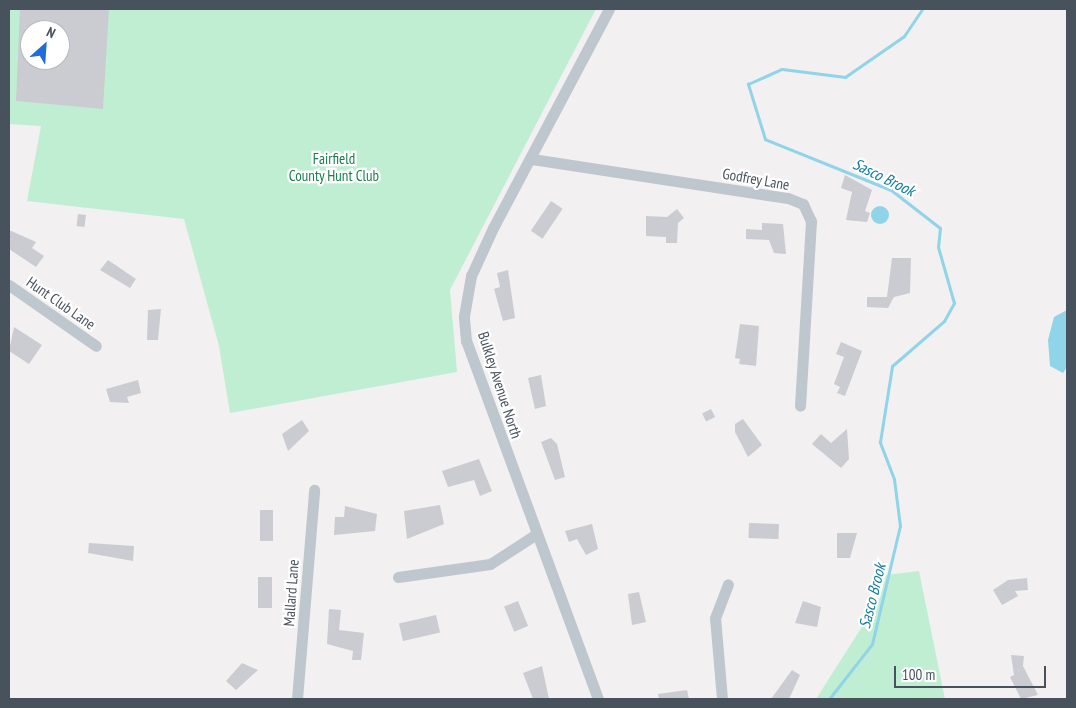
<!DOCTYPE html>
<html>
<head>
<meta charset="utf-8">
<style>
	body { margin:0 }
	#map { position:relative; width:1076px; height:708px; overflow:hidden; background:#f2f0f0; font-family:"PT Sans Narrow",sans-serif }
	div>[style] { position:absolute }
	[style*='--x'] { left:calc(var(--x)*1px); top:calc(var(--y)*1px); width:calc(var(--w)*1px); rotate:calc(var(--a)*1deg) }
	.green>* { inset:0; background:#c0eed3 }
	.water>* { inset:0; background:#8fd4e9 }
	.round { border-radius:50% }
	.stream>* { height:3px; margin:-1.5px; padding:0 1.5px; transform-origin:1.5px; border-radius:1.5px; background:#8fd4e9 }
	.building>* { inset:0; background:#caccd2; transform-origin:0 0 }
	.street>* { height:11px; margin:-5.5px; padding:0 5.5px; transform-origin:5.5px; border-radius:5.5px; background:#bec7ce }
	span { translate:-50% -50%; white-space:nowrap; text-align:center; line-height:1.15; -webkit-text-stroke:4.5px #fff; paint-order:stroke }
	.park-label { font-size:15px; color:#1a7d4f }
	.street-label { font-size:15px; color:#48525d }
	.water-label { font-size:16px; color:#117da0; font-style:italic }
	.frame { position:absolute; inset:0; border:10px solid #48525d; pointer-events:none }
	.north { position:absolute; left:20px; top:20px; width:50px; height:50px; box-sizing:border-box; background:#fff; border:1px solid #b6babe; border-radius:50%; rotate:26deg; font-size:14px; font-weight:700; line-height:20px; text-align:center; color:#48525d }
	.north::after { content:''; display:block; margin:auto; width:18px; height:22px; background:#1f6cdd; clip-path:polygon(50% 0,100% 100%,50% 72%,0 100%) }
	.scale { position:absolute; left:894px; top:666px; width:152px; height:22px; box-sizing:border-box; border:2px solid #48525d; border-top:0; padding-left:6px; font-size:15px; line-height:18px; white-space:nowrap; color:#48525d; -webkit-text-stroke:4px #fff; paint-order:stroke }
</style>
</head>
<body>
<div id="map">
	<div class="green">
		<i style="clip-path:polygon(evenodd,9px 9px,596px 9px,450px 290px,457px 372px,230px 413px,219px 346px,184px 219px,27px 201px,41px 126px,9px 124px,9px 9px,30px 30px,60px 30px,60px 60px,30px 60px,30px 30px)"></i>
		<i style="clip-path:polygon(919px 571px,945px 699px,816px 699px,879px 600px,886px 575px)"></i>
	</div>
	<div class="water">
		<i class="round" style="left:871px;top:206px;width:18px;height:18px"></i>
		<i style="clip-path:polygon(1067px 310px,1067px 367px,1063px 373px,1050px 366px,1048px 340px,1054px 317px)"></i>
	</div>
	<div class="stream">
		<i style="--x:829;--y:699;--w:70;--a:-52"></i>
		<i style="--x:872;--y:644;--w:121;--a:-76.7"></i>
		<i style="--x:900;--y:526;--w:47;--a:-97.3"></i>
		<i style="--x:894;--y:479;--w:40;--a:-111"></i>
		<i style="--x:880;--y:442;--w:77;--a:-81"></i>
		<i style="--x:892;--y:366;--w:69;--a:-40.9"></i>
		<i style="--x:944;--y:321;--w:21;--a:-61"></i>
		<i style="--x:954;--y:303;--w:58;--a:-105.9"></i>
		<i style="--x:938;--y:247;--w:19;--a:-84"></i>
		<i style="--x:940;--y:228;--w:62;--a:-142.2"></i>
		<i style="--x:891;--y:190;--w:136;--a:-158"></i>
		<i style="--x:765;--y:139;--w:58;--a:-107.2"></i>
		<i style="--x:748;--y:84;--w:37;--a:-24"></i>
		<i style="--x:782;--y:69;--w:64;--a:7.2"></i>
		<i style="--x:845;--y:77;--w:72;--a:-34.8"></i>
		<i style="--x:904;--y:36;--w:32;--a:-56"></i>
	</div>
	<div class="building">
		<i style="clip-path:polygon(evenodd,20px 9px,109px 9px,103px 109px,16px 101px,20px 9px,30px 30px,61px 30px,60px 60px,30px 60px,30px 30px)"></i>
		<i style="clip-path:polygon(845px 175px,872px 190px,865px 211px,870px 213px,867px 222px,846px 220px,852px 192px,841px 188px)"></i>
		<i style="left:551px;top:201px;width:14px;height:36px;rotate:34deg"></i>
		<i style="clip-path:polygon(677px 209px,684px 218px,678px 223px,677px 243px,666px 243px,666px 237px,646px 236px,646px 216px,667px 217px)"></i>
		<i style="left:78px;top:214px;width:8px;height:12px;rotate:7deg"></i>
		<i style="clip-path:polygon(762px 223px,783px 224px,786px 254px,774px 253px,769px 240px,746px 239px,746px 229px,762px 230px)"></i>
		<i style="clip-path:polygon(9px 230px,36px 242px,32px 248px,44px 256px,36px 267px,9px 249px)"></i>
		<i style="clip-path:polygon(892px 258px,911px 258px,910px 293px,894px 297px,888px 308px,867px 307px,867px 297px,887px 297px)"></i>
		<i style="clip-path:polygon(108px 260px,136px 279px,130px 288px,100px 270px)"></i>
		<i style="clip-path:polygon(508px 270px,515px 318px,503px 321px,494px 289px,500px 287px,497px 273px)"></i>
		<i style="clip-path:polygon(161px 309px,158px 340px,147px 340px,148px 310px)"></i>
		<i style="clip-path:polygon(740px 324px,759px 326px,756px 366px,739px 364px,740px 359px,735px 358px)"></i>
		<i style="clip-path:polygon(14px 327px,42px 345px,29px 364px,9px 351px)"></i>
		<i style="clip-path:polygon(841px 342px,862px 351px,845px 396px,837px 393px,840px 387px,834px 384px,844px 357px,836px 354px)"></i>
		<i style="clip-path:polygon(541px 375px,546px 406px,535px 409px,528px 378px)"></i>
		<i style="clip-path:polygon(138px 380px,141px 393px,127px 397px,129px 403px,110px 402px,106px 389px)"></i>
		<i style="left:711px;top:409px;width:9px;height:10px;rotate:63deg"></i>
		<i style="clip-path:polygon(743px 419px,762px 445px,748px 457px,735px 432px,735px 424px)"></i>
		<i style="clip-path:polygon(302px 420px,309px 431px,288px 451px,282px 434px)"></i>
		<i style="clip-path:polygon(847px 429px,849px 459px,841px 468px,812px 444px,821px 434px,831px 443px)"></i>
		<i style="clip-path:polygon(551px 438px,557px 444px,565px 477px,555px 480px,541px 442px)"></i>
		<i style="clip-path:polygon(479px 459px,492px 491px,480px 496px,474px 480px,448px 487px,442px 471px)"></i>
		<i style="clip-path:polygon(440px 505px,444px 524px,407px 539px,404px 511px)"></i>
		<i style="clip-path:polygon(345px 506px,377px 514px,375px 531px,334px 535px,335px 517px,344px 517px)"></i>
		<i style="left:260px;top:510px;width:13px;height:31px"></i>
		<i style="left:749px;top:523px;width:30px;height:15px;rotate:2deg"></i>
		<i style="clip-path:polygon(592px 524px,598px 549px,586px 555px,577px 539px,569px 542px,565px 531px)"></i>
		<i style="clip-path:polygon(837px 533px,857px 533px,850px 558px,837px 558px)"></i>
		<i style="clip-path:polygon(89px 543px,134px 546px,133px 561px,88px 553px)"></i>
		<i style="left:258px;top:577px;width:14px;height:31px"></i>
		<i style="clip-path:polygon(1027px 578px,1028px 590px,1015px 591px,1018px 596px,1002px 605px,993px 590px,1008px 580px)"></i>
		<i style="clip-path:polygon(639px 592px,646px 622px,632px 625px,628px 594px)"></i>
		<i style="left:518px;top:601px;width:27px;height:15px;rotate:68deg"></i>
		<i style="clip-path:polygon(803px 601px,821px 607px,817px 627px,795px 623px)"></i>
		<i style="clip-path:polygon(329px 609px,341px 610px,339px 630px,364px 633px,361px 660px,352px 660px,353px 651px,327px 644px)"></i>
		<i style="left:436px;top:615px;width:18px;height:38px;rotate:77deg"></i>
		<i style="clip-path:polygon(1011px 655px,1024px 656px,1023px 666px,1038px 695px,1021px 699px,1010px 677px,1014px 675px)"></i>
		<i style="clip-path:polygon(242px 663px,258px 670px,236px 690px,226px 681px)"></i>
		<i style="clip-path:polygon(542px 666px,549px 699px,533px 699px,523px 673px)"></i>
		<i style="clip-path:polygon(792px 670px,800px 675px,789px 699px,771px 699px)"></i>
		<i style="clip-path:polygon(687px 690px,689px 699px,659px 699px,658px 694px)"></i>
	</div>
	<div class="street">
		<i style="--x:532;--y:159;--w:259;--a:8.7"></i>
		<i style="--x:788;--y:198;--w:16;--a:22"></i>
		<i style="--x:803;--y:204;--w:19;--a:65"></i>
		<i style="--x:811;--y:221;--w:185;--a:93.4"></i>
		<i style="--x:9;--y:285;--w:106;--a:35"></i>
		<i style="--x:398;--y:577;--w:93;--a:-8"></i>
		<i style="--x:490;--y:564;--w:54;--a:-32.8"></i>
		<i style="--x:297;--y:699;--w:210;--a:-85.3"></i>
		<i style="--x:598;--y:699;--w:382;--a:-110.2"></i>
		<i style="--x:466;--y:341;--w:25;--a:-95"></i>
		<i style="--x:464;--y:316;--w:41;--a:-80.1"></i>
		<i style="--x:471;--y:276;--w:53;--a:-65.4"></i>
		<i style="--x:493;--y:228;--w:248;--a:-62.1"></i>
		<i style="--x:722;--y:699;--w:81;--a:-94.9"></i>
		<i style="--x:715;--y:618;--w:36;--a:-69"></i>
	</div>
	<div class="park-label">
		<span style="left:334px;top:167px">Fairfield<br>County Hunt Club</span>
	</div>
	<div class="street-label">
		<span style="left:756px;top:179px;rotate:10deg">Godfrey Lane</span>
		<span style="left:61px;top:303px;rotate:35deg">Hunt Club Lane</span>
		<span style="left:500px;top:385px;rotate:72deg">Bulkley Avenue North</span>
		<span style="left:291px;top:593px;rotate:-86deg">Mallard Lane</span>
	</div>
	<div class="water-label">
		<span style="left:884px;top:177px;rotate:26deg">Sasco Brook</span>
		<span style="left:872px;top:596px;rotate:-76deg">Sasco Brook</span>
	</div>
	<div class="frame"></div>
	<div class="north">N</div>
	<div class="scale">100 m</div>
</div>
</body>
</html>
